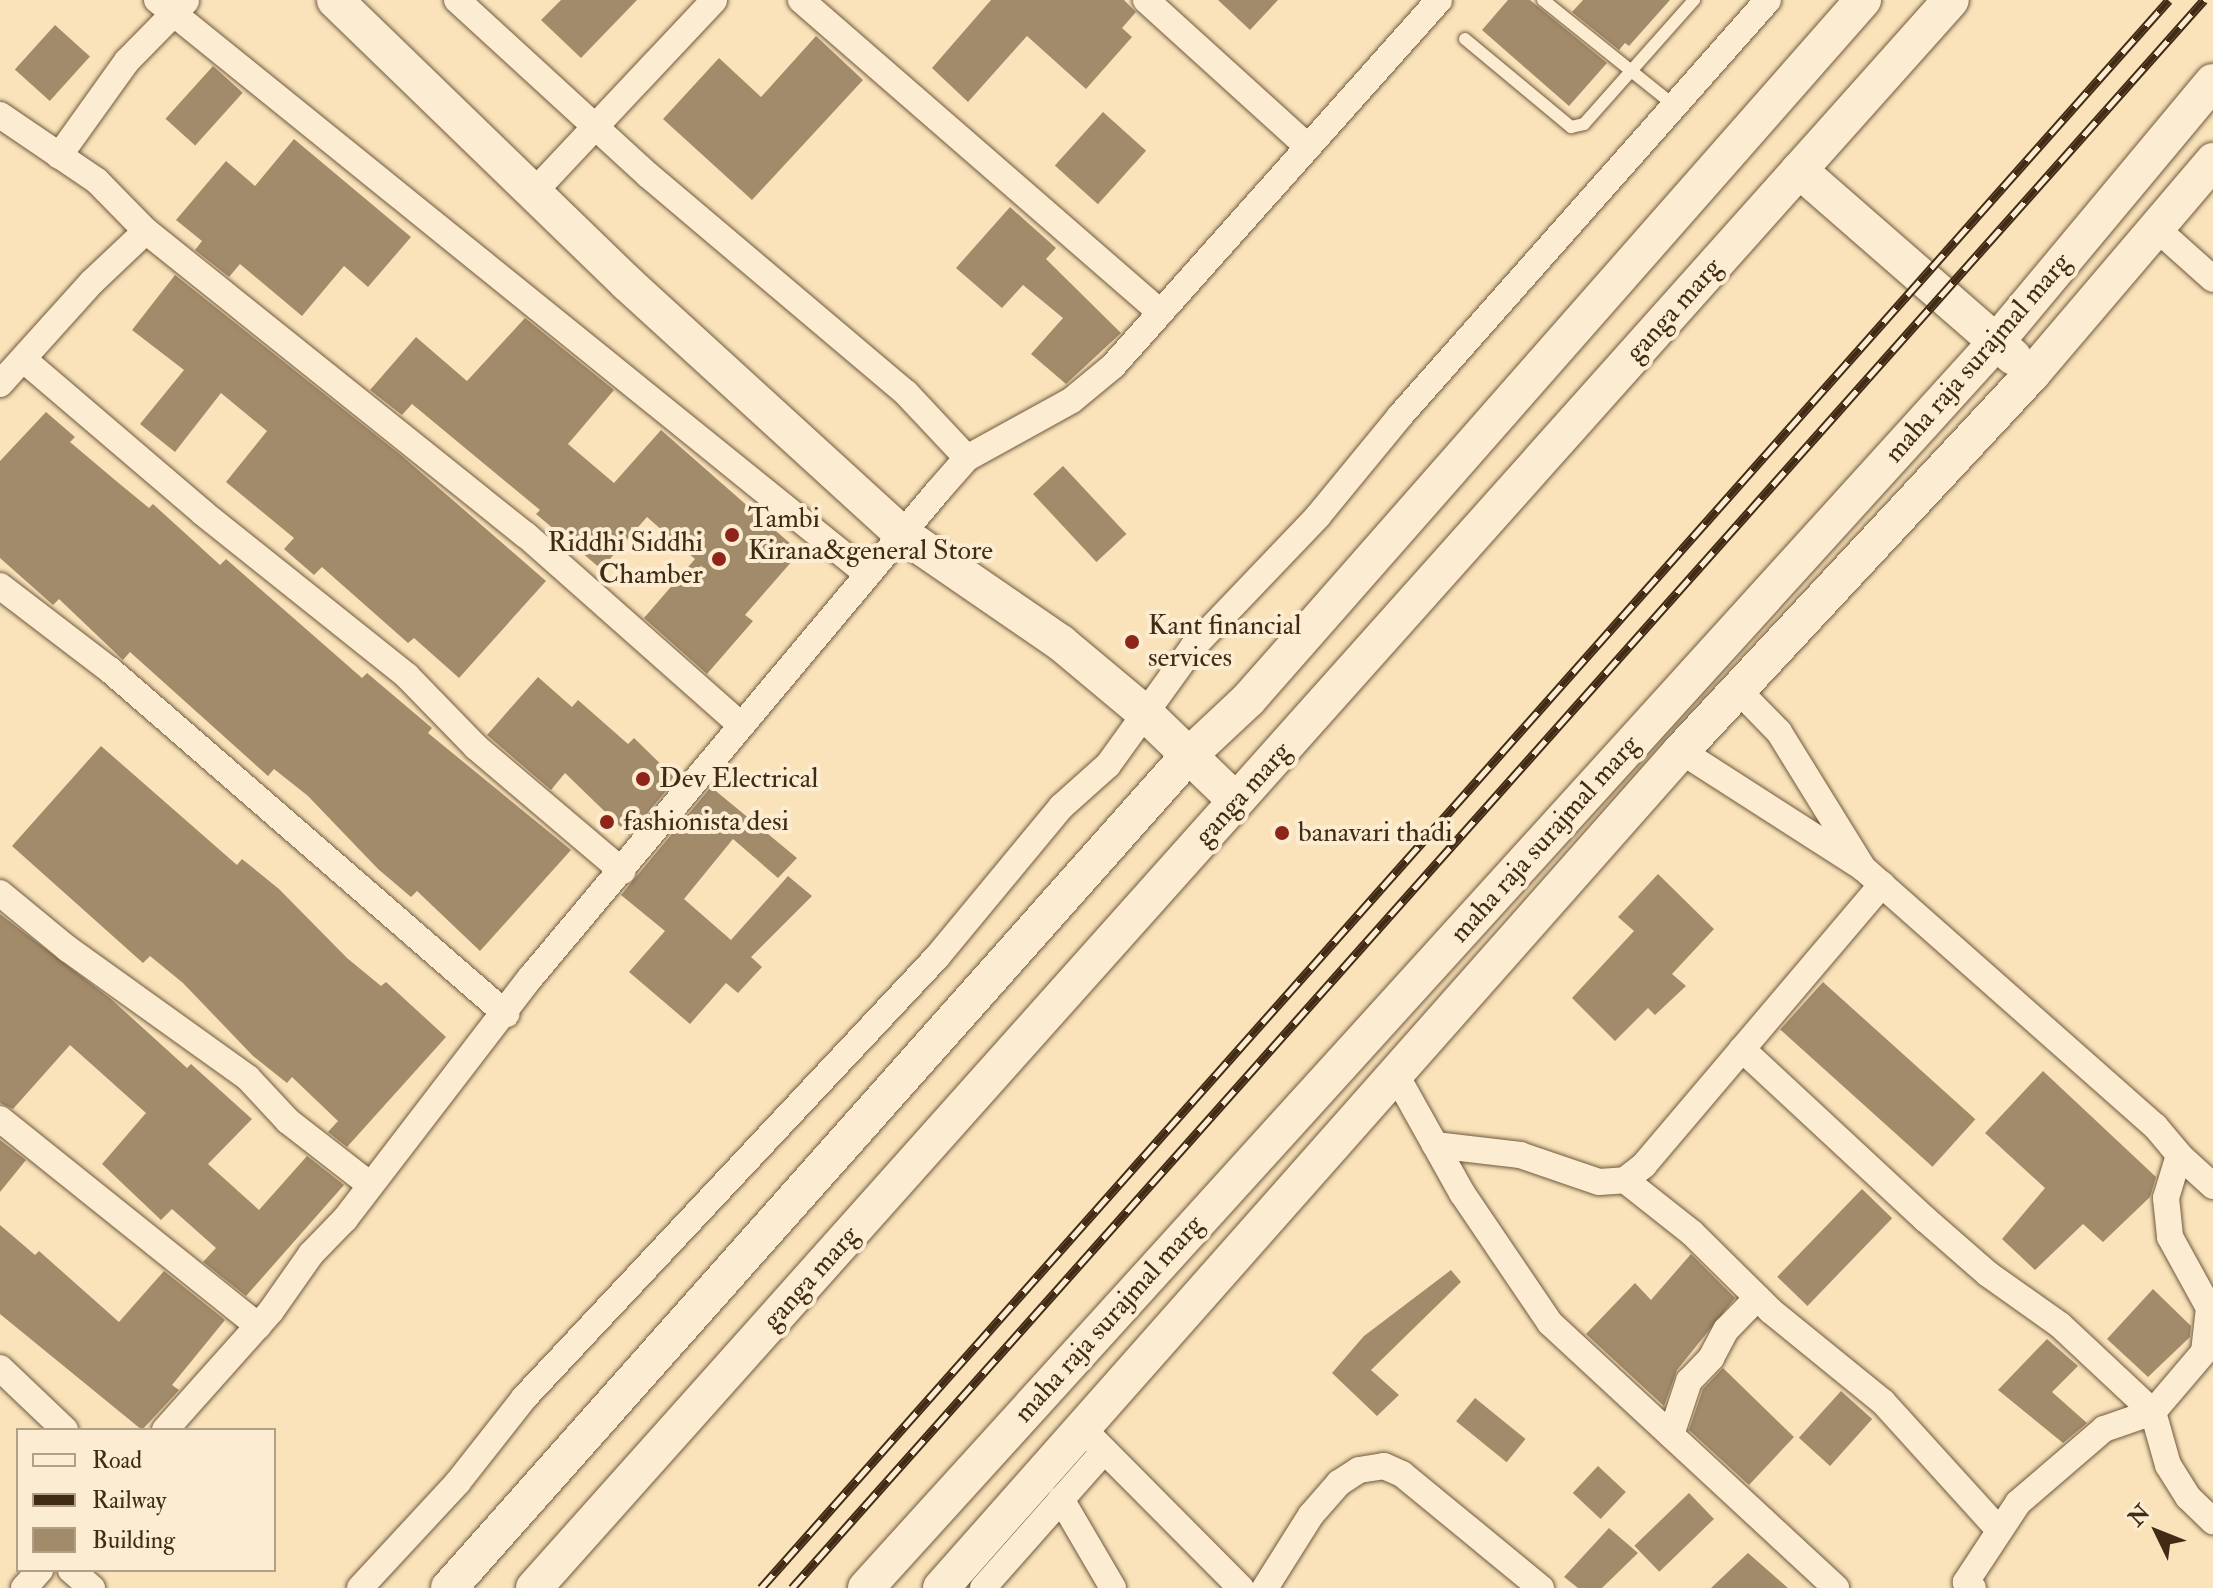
<!DOCTYPE html>
<html>
<head>
<meta charset="utf-8">
<style>
	body { margin:0 }
	#map { position:relative; width:2213px; height:1588px; overflow:hidden; background:#fae3ba; font-family:"IM FELL Double Pica",serif }
	div>[style] { position:absolute }
	[style*='--x'] { left:calc(var(--x)*1px); top:calc(var(--y)*1px); width:calc(var(--w)*1px); rotate:calc(var(--a)*1deg) }
	.building>* { inset:0; background:#a28b6a; transform-origin:0 0 }
	.roads { filter:drop-shadow(0 0 2px #70593e) drop-shadow(0 0 2px #70593e) }
	.lane>* { height:12px; margin:-6px; padding:0 6px; transform-origin:6px; border-radius:6px; background:#fcedd2 }
	.street>* { height:26px; margin:-13px; padding:0 13px; transform-origin:13px; border-radius:13px; background:#fcedd2 }
	.secondary>* { height:36px; margin:-18px; padding:0 18px; transform-origin:18px; border-radius:18px; background:#fcedd2 }
	.rail>* { height:9px; margin-top:-4.5px; transform-origin:0; background:repeating-linear-gradient(90deg,#fcedd2 0 18px,#422b14 0 36px); box-sizing:border-box; border-block:2px solid #422b14 }
	.dots>* { width:22px; height:22px; translate:-50% -50%; box-sizing:border-box; border:4px solid #fcedd2; border-radius:50% }
	span { translate:-50% -50%; white-space:nowrap; text-align:center; line-height:1.15; -webkit-text-stroke:8px #fcedd2; paint-order:stroke }
	.street-label { font-size:28px; color:#422b14 }
	.poi-label { font-size:28px; color:#422b14 }
	.left { translate:0 -50%; text-align:left }
	.right { translate:-100% -50%; text-align:right }
	.legend { position:absolute; left:16px; top:1428px; width:260px; height:144px; box-sizing:border-box; background:#fcedd2; border:2px solid #b29f86; margin:0; padding:10px 14px; list-style:none; font-size:24px; color:#422b14 }
	.legend li { display:flex; align-items:center; gap:16px; height:40px }
	.legend b { width:40px; border:2px solid #b29f86 }
	.north { position:absolute; left:2117px; top:1492px; width:80px; height:80px; -webkit-text-stroke:6px #fcedd2; paint-order:stroke; rotate:313deg; font-size:22px; font-weight:700; line-height:32px; text-align:center; color:#422b14 }
	.north::after { content:''; display:block; margin:auto; width:28px; height:36px; background:#422b14; clip-path:polygon(50% 0,100% 100%,50% 72%,0 100%) }
</style>
</head>
<body>
<div id="map">
	<div class="building">
		<i style="clip-path:polygon(561px 0,637px 0,581px 58px,541px 20px)"></i>
		<i style="clip-path:polygon(991px 0,1124px 0,1136px 12px,1122px 28px,1132px 37px,1086px 89px,1027px 36px,968px 102px,932px 68px)"></i>
		<i style="clip-path:polygon(1218px 0,1278px 0,1250px 30px)"></i>
		<i style="clip-path:polygon(1508px 0,1530px 0,1607px 63px,1569px 106px,1482px 30px)"></i>
		<i style="clip-path:polygon(1583px 0,1670px 0,1629px 46px,1625px 43px,1619px 50px,1572px 12px)"></i>
		<i style="left:55px;top:25px;width:47px;height:60px;rotate:42deg"></i>
		<i style="clip-path:polygon(816px 36px,863px 80px,752px 200px,663px 119px,719px 58px,761px 97px)"></i>
		<i style="left:213px;top:66px;width:40px;height:71px;rotate:42deg"></i>
		<i style="left:1103px;top:112px;width:58px;height:72px;rotate:42deg"></i>
		<i style="clip-path:polygon(294px 139px,411px 237px,368px 287px,344px 266px,302px 316px,240px 264px,229px 277px,195px 250px,202px 241px,176px 220px,226px 161px,255px 186px)"></i>
		<i style="clip-path:polygon(1010px 207px,1056px 248px,1046px 259px,1121px 333px,1066px 384px,1031px 354px,1063px 318px,1023px 285px,1002px 308px,956px 268px)"></i>
		<i style="clip-path:polygon(175px 275px,402px 456px,546px 581px,459px 678px,414px 638px,408px 643px,322px 567px,314px 575px,284px 549px,294px 538px,226px 482px,267px 431px,221px 393px,175px 452px,140px 424px,184px 370px,132px 330px)"></i>
		<i style="clip-path:polygon(525px 318px,614px 390px,568px 444px,614px 483px,661px 430px,800px 552px,745px 615px,753px 621px,707px 674px,644px 618px,695px 559px,647px 517px,601px 569px,536px 514px,540px 510px,412px 404px,402px 415px,370px 390px,416px 337px,467px 381px)"></i>
		<i style="clip-path:polygon(46px 412px,75px 437px,70px 442px,115px 480px,149px 508px,153px 504px,220px 565px,226px 559px,362px 678px,367px 673px,432px 728px,428px 733px,571px 850px,480px 951px,417px 891px,411px 897px,378px 869px,308px 796px,274px 769px,268px 776px,130px 652px,123px 660px,59px 599px,53px 605px,0 558px,0 461px)"></i>
		<i style="left:1063px;top:466px;width:93px;height:41px;rotate:47deg"></i>
		<i style="clip-path:polygon(538px 677px,572px 707px,578px 700px,628px 744px,634px 738px,676px 779px,629px 835px,565px 773px,551px 790px,487px 735px)"></i>
		<i style="clip-path:polygon(101px 746px,237px 865px,242px 859px,279px 889px,347px 958px,381px 986px,386px 982px,446px 1037px,347px 1147px,328px 1132px,338px 1121px,292px 1077px,287px 1083px,253px 1056px,183px 983px,150px 956px,143px 963px,12px 846px)"></i>
		<i style="clip-path:polygon(711px 787px,797px 858px,778px 878px,733px 839px,684px 899px,731px 940px,788px 876px,812px 896px,751px 957px,762px 967px,738px 993px,726px 983px,690px 1024px,629px 972px,665px 931px,621px 895px)"></i>
		<i style="clip-path:polygon(1658px 874px,1714px 929px,1672px 974px,1686px 986px,1655px 1015px,1648px 1008px,1615px 1041px,1572px 998px,1634px 931px,1618px 917px)"></i>
		<i style="clip-path:polygon(0 914px,111px 999px,187px 1068px,191px 1064px,252px 1119px,208px 1164px,259px 1210px,307px 1156px,344px 1185px,246px 1296px,203px 1262px,216px 1248px,172px 1209px,161px 1220px,102px 1164px,146px 1113px,70px 1045px,13px 1109px,0 1103px)"></i>
		<i style="left:1823px;top:982px;width:205px;height:64px;rotate:42deg"></i>
		<i style="clip-path:polygon(2043px 1071px,2156px 1177px,2150px 1197px,2103px 1242px,2083px 1224px,2035px 1270px,2002px 1239px,2045px 1188px,1985px 1133px)"></i>
		<i style="clip-path:polygon(0 1140px,26px 1160px,0 1192px)"></i>
		<i style="left:1862px;top:1189px;width:42px;height:122px;rotate:44deg"></i>
		<i style="clip-path:polygon(0 1225px,35px 1255px,39px 1251px,119px 1322px,164px 1271px,225px 1320px,172px 1385px,179px 1390px,142px 1430px,0 1314px)"></i>
		<i style="clip-path:polygon(1691px 1254px,1735px 1298px,1677px 1370px,1664px 1406px,1586px 1334px,1635px 1283px,1651px 1300px)"></i>
		<i style="clip-path:polygon(1451px 1270px,1461px 1282px,1371px 1370px,1399px 1395px,1377px 1416px,1332px 1373px,1364px 1336px)"></i>
		<i style="clip-path:polygon(2153px 1289px,2191px 1326px,2190px 1337px,2148px 1377px,2107px 1339px)"></i>
		<i style="clip-path:polygon(2047px 1339px,2078px 1366px,2052px 1392px,2087px 1423px,2063px 1443px,1998px 1390px)"></i>
		<i style="clip-path:polygon(1723px 1368px,1794px 1437px,1749px 1485px,1689px 1430px,1703px 1389px)"></i>
		<i style="left:1841px;top:1391px;width:42px;height:63px;rotate:42deg"></i>
		<i style="left:1475px;top:1398px;width:65px;height:30px;rotate:39deg"></i>
		<i style="left:1598px;top:1466px;width:38px;height:37px;rotate:43deg"></i>
		<i style="left:1689px;top:1493px;width:36px;height:76px;rotate:46deg"></i>
		<i style="clip-path:polygon(1609px 1528px,1638px 1553px,1602px 1588px,1578px 1588px,1564px 1577px)"></i>
		<i style="clip-path:polygon(1748px 1553px,1788px 1588px,1711px 1588px)"></i>
	</div>
	<div class="roads">
		<div class="lane">
			<i style="--x:1543;--y:0;--w:171;--a:38.8"></i>
			<i style="--x:1465;--y:39;--w:138;--a:39.7"></i>
			<i style="--x:1571;--y:127;--w:13;--a:-13"></i>
			<i style="--x:1584;--y:124;--w:166;--a:-48.4"></i>
		</div>
		<div class="street">
			<i style="--x:157;--y:0;--w:912;--a:38.94"></i>
			<i style="--x:457;--y:0;--w:259;--a:42.5"></i>
			<i style="--x:648;--y:175;--w:338;--a:40.2"></i>
			<i style="--x:906;--y:393;--w:89;--a:46.8"></i>
			<i style="--x:801;--y:0;--w:476;--a:41"></i>
			<i style="--x:1146;--y:0;--w:219;--a:42.2"></i>
			<i style="--x:0;--y:115;--w:117;--a:34.2"></i>
			<i style="--x:97;--y:181;--w:70;--a:45.6"></i>
			<i style="--x:146;--y:231;--w:487;--a:38.7"></i>
			<i style="--x:526;--y:535;--w:287;--a:41.5"></i>
			<i style="--x:59;--y:156;--w:117;--a:-54.4"></i>
			<i style="--x:127;--y:61;--w:84;--a:-45.5"></i>
			<i style="--x:534;--y:192;--w:263;--a:-46.8"></i>
			<i style="--x:2156;--y:228;--w:76;--a:41.8"></i>
			<i style="--x:23;--y:359;--w:237;--a:40.5"></i>
			<i style="--x:203;--y:513;--w:261;--a:38.6"></i>
			<i style="--x:407;--y:676;--w:99;--a:45.8"></i>
			<i style="--x:476;--y:747;--w:192;--a:40.3"></i>
			<i style="--x:0;--y:384;--w:137;--a:-48"></i>
			<i style="--x:92;--y:282;--w:74;--a:-43.4"></i>
			<i style="--x:0;--y:586;--w:138;--a:37.4"></i>
			<i style="--x:110;--y:670;--w:525;--a:40.98"></i>
			<i style="--x:1737;--y:689;--w:60;--a:45.7"></i>
			<i style="--x:1779;--y:732;--w:160;--a:58.3"></i>
			<i style="--x:1863;--y:868;--w:390;--a:41.5"></i>
			<i style="--x:2155;--y:1126;--w:38;--a:50"></i>
			<i style="--x:2179;--y:1155;--w:45;--a:106.8"></i>
			<i style="--x:2166;--y:1198;--w:39;--a:84"></i>
			<i style="--x:2170;--y:1237;--w:81;--a:61.2"></i>
			<i style="--x:2209;--y:1308;--w:44;--a:96.5"></i>
			<i style="--x:2204;--y:1352;--w:79;--a:130.4"></i>
			<i style="--x:2153;--y:1412;--w:52;--a:160.9"></i>
			<i style="--x:2104;--y:1429;--w:113;--a:139.3"></i>
			<i style="--x:2018;--y:1503;--w:95;--a:123.4"></i>
			<i style="--x:1966;--y:1582;--w:9;--a:41"></i>
			<i style="--x:1681;--y:751;--w:213;--a:32.7"></i>
			<i style="--x:0;--y:893;--w:88;--a:39.5"></i>
			<i style="--x:68;--y:949;--w:221;--a:35.6"></i>
			<i style="--x:248;--y:1078;--w:59;--a:47.1"></i>
			<i style="--x:288;--y:1121;--w:101;--a:37.8"></i>
			<i style="--x:1742;--y:1049;--w:250;--a:42.9"></i>
			<i style="--x:1925;--y:1219;--w:84;--a:41.1"></i>
			<i style="--x:1988;--y:1274;--w:88;--a:35.3"></i>
			<i style="--x:2060;--y:1325;--w:127;--a:43.1"></i>
			<i style="--x:2153;--y:1412;--w:55;--a:74.2"></i>
			<i style="--x:2168;--y:1465;--w:38;--a:58"></i>
			<i style="--x:2188;--y:1497;--w:35;--a:44"></i>
			<i style="--x:1396;--y:1075;--w:135;--a:60.8"></i>
			<i style="--x:1462;--y:1193;--w:157;--a:55.9"></i>
			<i style="--x:1550;--y:1323;--w:390;--a:42.8"></i>
			<i style="--x:0;--y:1119;--w:331;--a:38.7"></i>
			<i style="--x:1435;--y:1145;--w:86;--a:6.7"></i>
			<i style="--x:1520;--y:1155;--w:83;--a:18.9"></i>
			<i style="--x:1599;--y:1182;--w:26;--a:-4"></i>
			<i style="--x:1625;--y:1180;--w:24;--a:-38"></i>
			<i style="--x:1644;--y:1165;--w:368;--a:-49.7"></i>
			<i style="--x:2179;--y:1155;--w:46;--a:42.4"></i>
			<i style="--x:1625;--y:1180;--w:85;--a:38.3"></i>
			<i style="--x:1692;--y:1233;--w:111;--a:44.6"></i>
			<i style="--x:1771;--y:1311;--w:144;--a:39.1"></i>
			<i style="--x:1883;--y:1402;--w:173;--a:47.8"></i>
			<i style="--x:0;--y:1368;--w:90;--a:43.6"></i>
			<i style="--x:1083;--y:1429;--w:224;--a:45.2"></i>
			<i style="--x:165;--y:1430;--w:159;--a:-48.3"></i>
			<i style="--x:271;--y:1311;--w:70;--a:-54.9"></i>
			<i style="--x:311;--y:1254;--w:49;--a:-45.8"></i>
			<i style="--x:345;--y:1219;--w:305;--a:-52.5"></i>
			<i style="--x:531;--y:977;--w:634;--a:-50.06"></i>
			<i style="--x:938;--y:491;--w:44;--a:-48.7"></i>
			<i style="--x:967;--y:458;--w:120;--a:-28.9"></i>
			<i style="--x:1072;--y:400;--w:53;--a:-39.7"></i>
			<i style="--x:1113;--y:366;--w:490;--a:-48.3"></i>
			<i style="--x:1671;--y:1435;--w:57;--a:-71.6"></i>
			<i style="--x:1689;--y:1381;--w:32;--a:-46"></i>
			<i style="--x:1711;--y:1358;--w:32;--a:-62"></i>
			<i style="--x:1726;--y:1330;--w:45;--a:-45.9"></i>
			<i style="--x:1061;--y:1499;--w:103;--a:59.7"></i>
			<i style="--x:71;--y:1570;--w:28;--a:41"></i>
			<i style="--x:24;--y:1588;--w:24;--a:-48"></i>
			<i style="--x:360;--y:1588;--w:144;--a:-47.2"></i>
			<i style="--x:458;--y:1482;--w:107;--a:-51.8"></i>
			<i style="--x:524;--y:1398;--w:604;--a:-46.88"></i>
			<i style="--x:937;--y:957;--w:195;--a:-50.4"></i>
			<i style="--x:1061;--y:807;--w:63;--a:-41.8"></i>
			<i style="--x:1108;--y:765;--w:145;--a:-54.2"></i>
			<i style="--x:1193;--y:647;--w:181;--a:-46.3"></i>
			<i style="--x:1318;--y:516;--w:129;--a:-50.6"></i>
			<i style="--x:1400;--y:416;--w:555;--a:-48.5"></i>
			<i style="--x:983;--y:1588;--w:183;--a:-48.5"></i>
			<i style="--x:1265;--y:1588;--w:86;--a:-57.8"></i>
			<i style="--x:1311;--y:1515;--w:43;--a:-48.8"></i>
			<i style="--x:1339;--y:1483;--w:24;--a:-33"></i>
			<i style="--x:1359;--y:1470;--w:25;--a:-9"></i>
			<i style="--x:1384;--y:1466;--w:20;--a:24"></i>
			<i style="--x:1402;--y:1474;--w:180;--a:39.4"></i>
		</div>
		<div class="secondary">
			<i style="--x:335;--y:0;--w:407;--a:44.1"></i>
			<i style="--x:627;--y:283;--w:371;--a:42.4"></i>
			<i style="--x:901;--y:533;--w:194;--a:34.5"></i>
			<i style="--x:1061;--y:643;--w:111;--a:39.9"></i>
			<i style="--x:1146;--y:714;--w:125;--a:44"></i>
			<i style="--x:1799;--y:170;--w:284;--a:41.1"></i>
			<i style="--x:449;--y:1588;--w:1111;--a:-48.39"></i>
			<i style="--x:1187;--y:757;--w:83;--a:-43.1"></i>
			<i style="--x:1248;--y:700;--w:932;--a:-48.7"></i>
			<i style="--x:534;--y:1588;--w:2128;--a:-48.26"></i>
			<i style="--x:866;--y:1588;--w:1683;--a:-47.79"></i>
			<i style="--x:1997;--y:341;--w:337;--a:-50.2"></i>
			<i style="--x:941;--y:1588;--w:1117;--a:-48.52"></i>
			<i style="--x:1681;--y:751;--w:515;--a:-47.05"></i>
			<i style="--x:2032;--y:374;--w:280;--a:-49.6"></i>
		</div>
	</div>
	<div class="rail">
		<i style="--x:761;--y:1588;--w:2122;--a:-48.44"></i>
		<i style="--x:792;--y:1588;--w:2125;--a:-48.36"></i>
	</div>
	<div class="dots">
		<i style="left:732px;top:535px;background:#8f2418"></i>
		<i style="left:719px;top:559px;background:#8f2418"></i>
		<i style="left:1132px;top:642px;background:#8f2418"></i>
		<i style="left:643px;top:779px;background:#8f2418"></i>
		<i style="left:607px;top:822px;background:#8f2418"></i>
		<i style="left:1282px;top:833px;background:#8f2418"></i>
	</div>
	<div class="street-label">
		<span style="left:1674px;top:310px;rotate:-48deg">ganga marg</span>
		<span style="left:1978px;top:358px;rotate:-49deg">maha raja surajmal marg</span>
		<span style="left:1243px;top:794px;rotate:-48deg">ganga marg</span>
		<span style="left:1545px;top:839px;rotate:-48deg">maha raja surajmal marg</span>
		<span style="left:811px;top:1278px;rotate:-48deg">ganga marg</span>
		<span style="left:1109px;top:1319px;rotate:-48deg">maha raja surajmal marg</span>
	</div>
	<div class="poi-label">
		<span class="left" style="left:748px;top:535px">Tambi<br>Kirana&amp;general Store</span>
		<span class="right" style="left:703px;top:559px">Riddhi Siddhi<br>Chamber</span>
		<span class="left" style="left:1148px;top:642px">Kant financial<br>services</span>
		<span class="left" style="left:659px;top:779px">Dev Electrical</span>
		<span class="left" style="left:623px;top:822px">fashionista desi</span>
		<span class="left" style="left:1298px;top:833px">banavari thadi</span>
	</div>
	<ul class="legend">
	<li><b style="height:10px;background:#fcedd2"></b>Road</li>
	<li><b style="height:10px;background:#422b14"></b>Railway</li>
	<li><b style="height:22px;background:#a28b6a"></b>Building</li>
	</ul>
	<div class="north">N</div>
</div>
</body>
</html>
